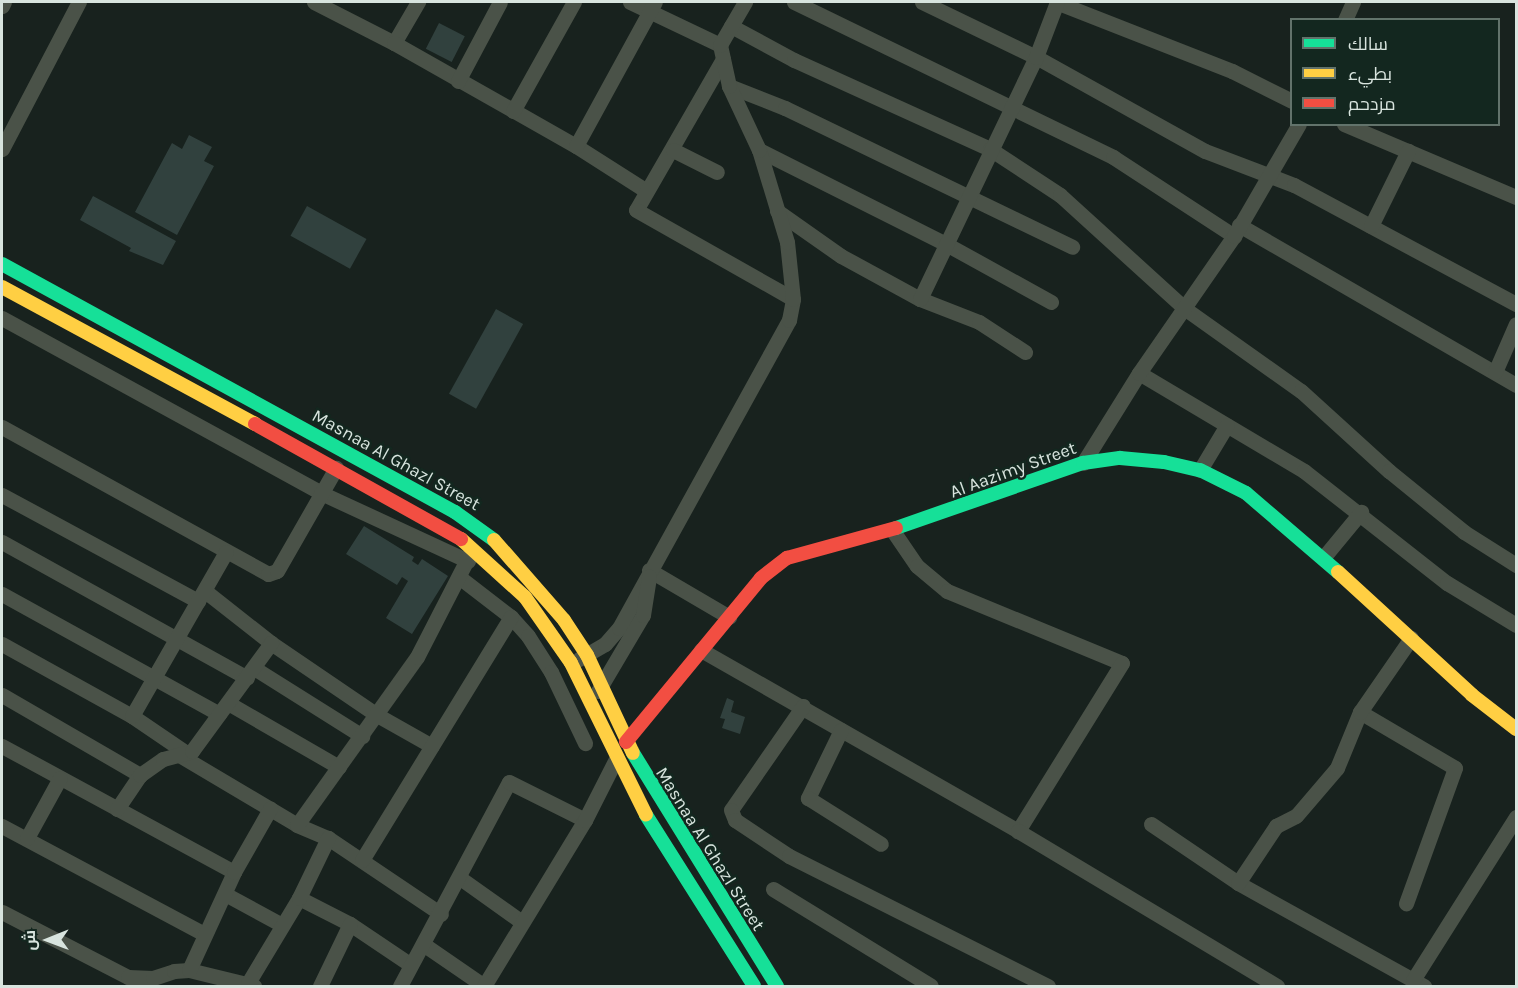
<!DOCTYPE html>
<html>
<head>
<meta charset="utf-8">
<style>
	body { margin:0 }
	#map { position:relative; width:1518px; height:988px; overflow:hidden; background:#18221e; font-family:Karla,Cairo,sans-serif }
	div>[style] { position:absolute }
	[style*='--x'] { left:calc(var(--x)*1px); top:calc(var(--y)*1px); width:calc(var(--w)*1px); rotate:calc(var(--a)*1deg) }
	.building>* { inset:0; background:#31413e; transform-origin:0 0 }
	.street>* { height:15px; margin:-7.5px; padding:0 7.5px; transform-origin:7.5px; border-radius:7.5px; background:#4a5248 }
	.fast>* { height:14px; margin:-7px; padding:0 7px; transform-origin:7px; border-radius:7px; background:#16e098 }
	.slow>* { height:14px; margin:-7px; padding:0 7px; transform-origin:7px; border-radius:7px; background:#ffcf43 }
	.jam>* { height:14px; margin:-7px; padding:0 7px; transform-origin:7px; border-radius:7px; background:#f24e42 }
	span { translate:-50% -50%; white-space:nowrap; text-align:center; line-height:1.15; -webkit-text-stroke:5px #13271f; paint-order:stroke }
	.street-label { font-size:18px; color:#d8e4de }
	.frame { position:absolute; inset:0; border:3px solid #d8e4de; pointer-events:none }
	.legend { position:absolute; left:1290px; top:18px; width:210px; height:108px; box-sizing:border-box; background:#13271f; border:2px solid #62736b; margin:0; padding:8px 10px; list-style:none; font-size:18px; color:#d8e4de }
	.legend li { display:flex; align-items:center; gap:12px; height:30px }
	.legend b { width:30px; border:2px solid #62736b }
	.north { position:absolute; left:18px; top:910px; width:60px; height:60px; -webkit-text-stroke:4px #13271f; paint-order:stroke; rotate:269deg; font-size:16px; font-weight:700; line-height:24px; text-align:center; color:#d8e4de }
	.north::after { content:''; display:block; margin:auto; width:21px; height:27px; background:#d8e4de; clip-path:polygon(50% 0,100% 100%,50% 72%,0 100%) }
</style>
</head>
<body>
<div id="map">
	<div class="building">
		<i style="left:439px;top:23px;width:29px;height:29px;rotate:27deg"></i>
		<i style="clip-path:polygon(189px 135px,212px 147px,204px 161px,214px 166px,177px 235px,135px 212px,172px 143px,182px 149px)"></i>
		<i style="clip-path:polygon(93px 196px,176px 241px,163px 265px,129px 251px,131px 248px,80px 220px)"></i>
		<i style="left:307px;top:206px;width:68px;height:34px;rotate:29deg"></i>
		<i style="left:496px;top:309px;width:31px;height:97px;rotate:29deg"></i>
		<i style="clip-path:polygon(364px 526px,414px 557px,412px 561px,418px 565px,422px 559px,448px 576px,412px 634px,386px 618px,408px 581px,402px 577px,397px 585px,346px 554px)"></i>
		<i style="clip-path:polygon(727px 698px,734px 701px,731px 712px,745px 717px,740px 734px,722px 728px,725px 719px,720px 718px)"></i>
	</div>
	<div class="street">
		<i style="--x:314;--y:2;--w:90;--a:27.1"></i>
		<i style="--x:394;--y:43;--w:48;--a:-59.7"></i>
		<i style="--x:630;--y:2;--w:100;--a:25.5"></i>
		<i style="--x:794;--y:2;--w:355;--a:25.9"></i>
		<i style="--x:1113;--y:157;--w:145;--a:33.1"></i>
		<i style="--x:922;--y:2;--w:127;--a:25.8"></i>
		<i style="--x:1036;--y:57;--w:193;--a:29.1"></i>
		<i style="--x:1205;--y:151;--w:95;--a:20.9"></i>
		<i style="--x:1294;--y:185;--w:252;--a:28.2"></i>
		<i style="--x:1056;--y:2;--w:189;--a:21.4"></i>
		<i style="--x:1232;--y:71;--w:67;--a:26.6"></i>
		<i style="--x:2;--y:6;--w:4;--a:-63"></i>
		<i style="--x:1345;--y:20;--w:20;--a:-66"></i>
		<i style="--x:731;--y:26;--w:72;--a:28.4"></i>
		<i style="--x:794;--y:60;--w:215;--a:24.4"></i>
		<i style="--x:990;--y:149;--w:84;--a:33.3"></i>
		<i style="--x:1060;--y:195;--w:168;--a:42.3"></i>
		<i style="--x:1184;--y:308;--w:143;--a:35.4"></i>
		<i style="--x:1301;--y:391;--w:119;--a:42.3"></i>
		<i style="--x:1389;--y:471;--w:97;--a:39.1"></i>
		<i style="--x:1464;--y:532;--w:62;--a:32.4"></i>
		<i style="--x:394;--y:43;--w:209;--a:29.5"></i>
		<i style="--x:576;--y:146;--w:82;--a:32.5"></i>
		<i style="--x:723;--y:59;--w:174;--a:119.9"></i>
		<i style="--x:636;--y:210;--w:180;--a:29.5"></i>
		<i style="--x:458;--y:81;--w:89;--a:-62"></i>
		<i style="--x:729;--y:86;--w:60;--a:21.4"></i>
		<i style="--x:785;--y:108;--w:319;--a:25.8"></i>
		<i style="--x:513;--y:111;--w:125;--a:-60.8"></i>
		<i style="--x:1344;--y:124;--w:187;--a:23"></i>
		<i style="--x:576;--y:146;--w:164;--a:-61.3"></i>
		<i style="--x:2;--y:149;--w:166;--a:-62.4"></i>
		<i style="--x:673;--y:150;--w:49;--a:26.6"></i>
		<i style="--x:759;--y:150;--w:209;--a:26.7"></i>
		<i style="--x:946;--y:244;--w:120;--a:28.9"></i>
		<i style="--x:777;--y:211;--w:78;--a:35.1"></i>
		<i style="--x:841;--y:256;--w:90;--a:28.6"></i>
		<i style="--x:920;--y:299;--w:63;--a:21.3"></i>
		<i style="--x:979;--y:322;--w:55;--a:33.1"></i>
		<i style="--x:1239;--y:225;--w:320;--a:30"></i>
		<i style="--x:1371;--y:226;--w:84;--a:-63.7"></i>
		<i style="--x:920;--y:299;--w:268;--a:-64.4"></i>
		<i style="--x:1036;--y:57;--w:59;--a:-69.1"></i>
		<i style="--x:2;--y:318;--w:364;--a:28.7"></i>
		<i style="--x:321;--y:493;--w:162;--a:24.8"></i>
		<i style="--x:1495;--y:372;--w:52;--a:-66.4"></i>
		<i style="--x:1139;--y:373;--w:192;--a:30.7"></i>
		<i style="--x:1304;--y:471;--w:182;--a:38.1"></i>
		<i style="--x:1447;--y:583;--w:81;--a:31.3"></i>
		<i style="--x:2;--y:427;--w:304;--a:28.9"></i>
		<i style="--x:268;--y:574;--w:9;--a:-18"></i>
		<i style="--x:277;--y:571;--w:119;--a:-60.2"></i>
		<i style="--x:1083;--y:463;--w:106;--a:-58.1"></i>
		<i style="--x:1139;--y:373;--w:167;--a:-55.3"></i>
		<i style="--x:1234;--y:236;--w:129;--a:-59.9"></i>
		<i style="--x:1200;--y:470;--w:52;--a:-59"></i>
		<i style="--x:2;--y:495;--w:223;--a:28.4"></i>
		<i style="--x:893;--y:531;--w:42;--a:55.6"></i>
		<i style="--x:917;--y:566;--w:39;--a:40"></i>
		<i style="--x:947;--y:591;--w:189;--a:22.4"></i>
		<i style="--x:1122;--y:663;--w:198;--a:121.8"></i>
		<i style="--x:2;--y:542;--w:280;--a:29"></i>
		<i style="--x:1323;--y:558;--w:60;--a:-50.4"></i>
		<i style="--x:649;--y:570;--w:93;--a:30.4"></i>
		<i style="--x:459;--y:577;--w:66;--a:37.6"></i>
		<i style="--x:511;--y:617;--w:25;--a:48"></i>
		<i style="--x:528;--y:636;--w:43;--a:57.4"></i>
		<i style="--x:551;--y:672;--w:79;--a:64.4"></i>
		<i style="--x:205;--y:591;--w:84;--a:38.2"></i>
		<i style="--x:271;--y:643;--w:128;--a:34.2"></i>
		<i style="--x:377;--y:715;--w:63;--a:29.4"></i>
		<i style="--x:2;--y:594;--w:248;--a:28.9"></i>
		<i style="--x:2;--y:644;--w:149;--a:29"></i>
		<i style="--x:132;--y:716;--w:68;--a:34.2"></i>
		<i style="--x:701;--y:650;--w:365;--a:29.7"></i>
		<i style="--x:1018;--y:831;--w:302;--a:30.9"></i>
		<i style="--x:579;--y:659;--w:30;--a:-30"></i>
		<i style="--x:605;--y:644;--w:21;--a:-49"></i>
		<i style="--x:619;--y:628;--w:352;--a:-61.1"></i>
		<i style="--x:789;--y:320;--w:21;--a:-79"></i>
		<i style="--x:793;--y:299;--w:57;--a:-96"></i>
		<i style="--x:787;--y:242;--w:96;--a:-106.9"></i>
		<i style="--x:759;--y:150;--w:71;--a:-115.1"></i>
		<i style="--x:729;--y:86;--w:42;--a:-102.4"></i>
		<i style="--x:720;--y:45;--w:50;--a:-59.8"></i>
		<i style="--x:254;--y:668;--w:128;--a:32.2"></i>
		<i style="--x:598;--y:691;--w:88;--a:-59.4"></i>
		<i style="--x:643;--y:615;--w:39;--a:-81"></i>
		<i style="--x:2;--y:695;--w:160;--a:30.1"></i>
		<i style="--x:228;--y:703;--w:128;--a:30"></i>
		<i style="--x:803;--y:706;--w:126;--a:124.7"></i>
		<i style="--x:731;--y:810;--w:11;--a:68"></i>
		<i style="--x:735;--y:820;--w:65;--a:33.7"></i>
		<i style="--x:789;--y:856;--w:290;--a:26.7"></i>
		<i style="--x:1360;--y:712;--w:110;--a:30.5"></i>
		<i style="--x:1455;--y:768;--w:144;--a:109.9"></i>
		<i style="--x:132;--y:716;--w:189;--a:-60.2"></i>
		<i style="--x:841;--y:730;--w:76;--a:115.9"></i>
		<i style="--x:808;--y:798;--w:86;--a:32.2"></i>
		<i style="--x:2;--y:746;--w:264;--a:28.5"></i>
		<i style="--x:181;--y:756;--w:135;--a:30.7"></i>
		<i style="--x:297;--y:825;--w:34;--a:23"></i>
		<i style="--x:328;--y:838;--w:136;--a:33.9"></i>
		<i style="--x:117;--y:809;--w:41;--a:-55.9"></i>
		<i style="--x:140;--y:775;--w:28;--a:-35"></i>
		<i style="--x:163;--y:759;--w:30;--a:-15"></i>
		<i style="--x:192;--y:751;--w:134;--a:-53.8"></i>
		<i style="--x:1151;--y:824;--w:105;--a:34.1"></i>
		<i style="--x:1238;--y:883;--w:213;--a:29"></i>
		<i style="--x:297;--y:825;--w:206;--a:-54.5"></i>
		<i style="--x:417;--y:657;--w:118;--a:-62.8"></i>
		<i style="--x:2;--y:826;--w:229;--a:28.1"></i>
		<i style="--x:27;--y:838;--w:68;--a:-61.2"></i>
		<i style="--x:362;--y:860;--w:285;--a:-58.5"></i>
		<i style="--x:460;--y:878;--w:76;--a:35.4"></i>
		<i style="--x:1238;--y:883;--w:69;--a:-56.3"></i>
		<i style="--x:1276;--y:826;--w:22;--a:-27"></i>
		<i style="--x:1296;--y:816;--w:63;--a:-49.5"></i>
		<i style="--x:1337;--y:768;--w:61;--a:-67.7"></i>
		<i style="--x:1360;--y:712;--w:90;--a:-55.4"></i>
		<i style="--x:773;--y:889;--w:185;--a:31.5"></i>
		<i style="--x:225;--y:894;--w:65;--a:28.5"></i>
		<i style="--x:299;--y:898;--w:57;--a:27"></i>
		<i style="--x:350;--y:924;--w:73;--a:33.9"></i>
		<i style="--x:2;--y:912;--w:142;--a:27.3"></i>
		<i style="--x:128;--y:977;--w:25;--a:2"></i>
		<i style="--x:153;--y:978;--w:22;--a:-18"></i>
		<i style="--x:174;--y:971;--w:15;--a:-4"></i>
		<i style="--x:189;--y:970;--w:67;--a:13.8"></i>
		<i style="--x:423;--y:944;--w:74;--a:34.5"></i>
		<i style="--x:189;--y:970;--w:108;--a:-65.3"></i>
		<i style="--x:234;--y:872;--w:73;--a:-60.3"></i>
		<i style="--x:1413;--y:980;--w:193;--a:-57.7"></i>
		<i style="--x:248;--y:983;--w:99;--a:-59"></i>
		<i style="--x:299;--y:898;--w:67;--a:-64.2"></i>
		<i style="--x:320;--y:986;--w:69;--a:-64.2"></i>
		<i style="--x:400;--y:986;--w:231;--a:-61.9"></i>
		<i style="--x:509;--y:782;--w:85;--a:26.6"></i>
		<i style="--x:484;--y:986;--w:194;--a:-58.7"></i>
		<i style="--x:585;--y:820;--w:68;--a:-63.1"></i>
	</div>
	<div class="fast">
		<i style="--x:2;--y:264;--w:516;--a:28.7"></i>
		<i style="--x:455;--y:512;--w:48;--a:35.7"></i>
		<i style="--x:896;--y:528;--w:198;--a:-19.2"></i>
		<i style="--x:1083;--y:463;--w:37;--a:-8"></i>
		<i style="--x:1120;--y:458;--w:44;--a:5.2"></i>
		<i style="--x:1164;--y:462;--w:37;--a:13"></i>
		<i style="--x:1200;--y:470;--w:51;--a:26.6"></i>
		<i style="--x:1246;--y:493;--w:121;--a:40.7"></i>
		<i style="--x:633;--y:753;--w:274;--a:58.3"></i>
		<i style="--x:646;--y:815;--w:202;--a:57.7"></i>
	</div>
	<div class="slow">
		<i style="--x:2;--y:287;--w:288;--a:28.4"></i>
		<i style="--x:461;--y:539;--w:86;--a:42.2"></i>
		<i style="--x:525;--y:597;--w:80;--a:55.1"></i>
		<i style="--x:571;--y:663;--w:169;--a:63.7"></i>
		<i style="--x:494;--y:540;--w:106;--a:48.8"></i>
		<i style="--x:564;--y:620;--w:42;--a:56.7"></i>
		<i style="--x:587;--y:655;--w:108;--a:64.9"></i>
		<i style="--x:1338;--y:572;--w:182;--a:42.5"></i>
		<i style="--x:1472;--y:695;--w:56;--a:37.7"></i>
	</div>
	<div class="jam">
		<i style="--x:255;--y:424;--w:236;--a:29.2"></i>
		<i style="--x:626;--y:742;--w:212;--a:-50.5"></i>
		<i style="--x:761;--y:578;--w:33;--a:-38"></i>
		<i style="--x:787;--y:558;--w:113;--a:-15.4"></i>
	</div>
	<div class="street-label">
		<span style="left:396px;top:460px;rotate:29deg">Masnaa Al Ghazl Street</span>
		<span style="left:1013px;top:470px;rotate:-20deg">Al Aazimy Street</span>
		<span style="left:710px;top:849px;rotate:58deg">Masnaa Al Ghazl Street</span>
	</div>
	<div class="frame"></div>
	<ul class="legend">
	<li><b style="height:8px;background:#16e098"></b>سالك</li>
	<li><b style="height:8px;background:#ffcf43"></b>بطيء</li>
	<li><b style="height:8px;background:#f24e42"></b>مزدحم</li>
	</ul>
	<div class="north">ش</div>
</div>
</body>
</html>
